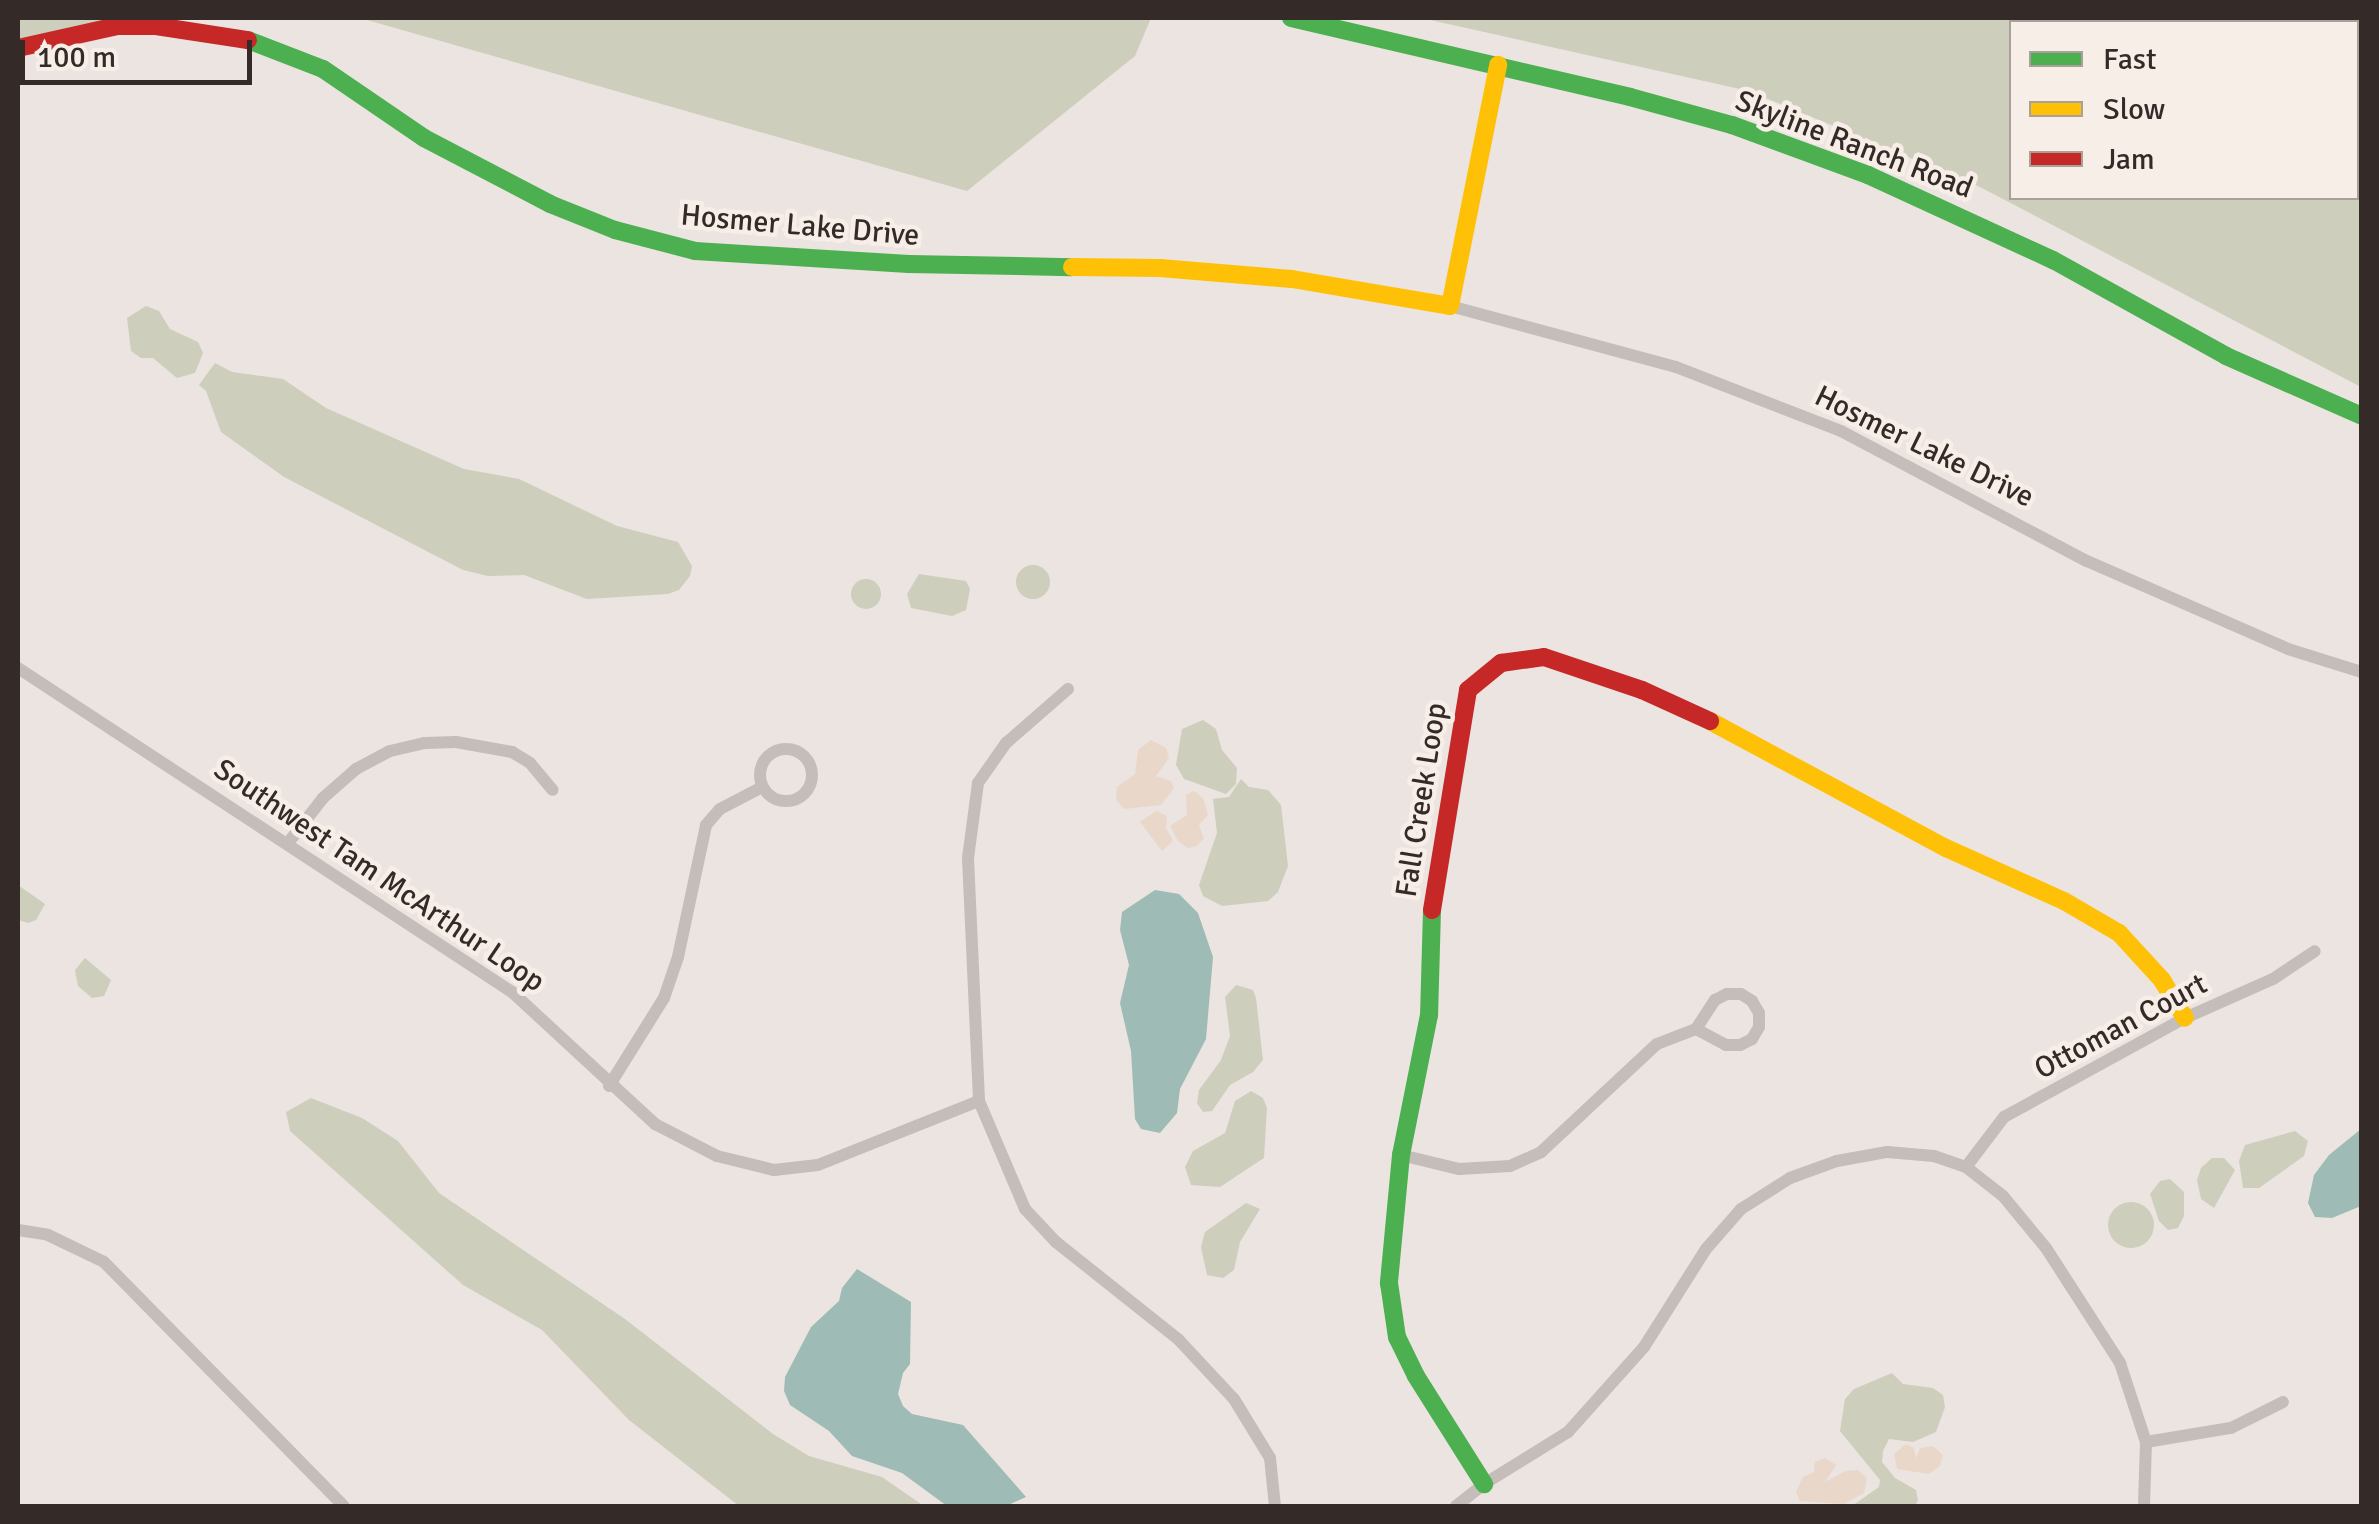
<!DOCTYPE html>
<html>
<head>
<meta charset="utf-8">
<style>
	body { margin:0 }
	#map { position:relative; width:2379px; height:1524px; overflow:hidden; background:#ebe4e0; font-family:Signika,sans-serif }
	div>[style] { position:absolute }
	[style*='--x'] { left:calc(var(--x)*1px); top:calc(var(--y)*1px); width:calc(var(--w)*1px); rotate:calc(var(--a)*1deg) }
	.green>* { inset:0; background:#cecebc }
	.round { border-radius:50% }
	.sand>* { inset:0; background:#e9d8c9 }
	.water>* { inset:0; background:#9fbbb5 }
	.street>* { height:12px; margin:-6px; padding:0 6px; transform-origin:6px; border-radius:6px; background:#c4bdba }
	.street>.ring { margin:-6px; padding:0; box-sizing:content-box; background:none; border:12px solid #c4bdba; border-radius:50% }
	.fast>* { height:18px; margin:-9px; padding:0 9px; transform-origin:9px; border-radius:9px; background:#4caf50 }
	.slow>* { height:18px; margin:-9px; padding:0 9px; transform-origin:9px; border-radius:9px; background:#ffc107 }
	.jam>* { height:18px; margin:-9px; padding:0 9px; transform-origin:9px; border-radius:9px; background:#c62828 }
	span { translate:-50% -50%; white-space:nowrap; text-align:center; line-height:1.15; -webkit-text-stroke:9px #f7eee8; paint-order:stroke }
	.street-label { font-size:30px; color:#342a28 }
	.frame { position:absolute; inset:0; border:20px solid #342a28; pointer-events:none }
	.legend { position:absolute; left:2009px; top:20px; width:350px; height:180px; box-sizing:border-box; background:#f7eee8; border:2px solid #a9a09b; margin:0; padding:12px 18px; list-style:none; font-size:30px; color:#342a28 }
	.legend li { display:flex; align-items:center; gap:20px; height:50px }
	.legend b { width:50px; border:2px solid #a9a09b }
	.scale { position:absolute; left:20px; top:40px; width:232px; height:45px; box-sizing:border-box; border:5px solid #342a28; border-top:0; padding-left:12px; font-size:30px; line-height:35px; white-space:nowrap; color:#342a28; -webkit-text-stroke:8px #f7eee8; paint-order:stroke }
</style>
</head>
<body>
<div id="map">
	<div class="green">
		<i style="clip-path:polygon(18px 18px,160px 18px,18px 47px)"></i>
		<i style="clip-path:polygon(360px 18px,1151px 18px,1135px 56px,967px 191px)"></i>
		<i style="clip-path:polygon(evenodd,1421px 18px,2361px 18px,2361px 387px,1980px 187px,1749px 91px,1421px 18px,2012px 22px,2356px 22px,2356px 198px,2012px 198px,2012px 22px)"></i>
		<i style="clip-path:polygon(146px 306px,159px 311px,170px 329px,198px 342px,203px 353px,195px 373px,177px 378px,153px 358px,141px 358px,131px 351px,127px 318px)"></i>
		<i style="clip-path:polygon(215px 363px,232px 372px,283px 379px,326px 408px,464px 469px,519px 479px,617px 526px,678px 542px,692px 566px,690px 576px,679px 590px,668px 594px,587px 599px,524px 575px,488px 576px,463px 570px,284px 477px,221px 432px,206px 391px,199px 385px)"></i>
		<i class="round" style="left:1016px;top:565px;width:34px;height:34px"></i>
		<i style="clip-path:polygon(919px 574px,966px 581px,970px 589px,966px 610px,952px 616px,911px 608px,907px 594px)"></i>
		<i class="round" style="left:851px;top:579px;width:30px;height:30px"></i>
		<i style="clip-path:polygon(1203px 720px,1216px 729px,1222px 750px,1237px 768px,1236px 784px,1226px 794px,1184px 779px,1176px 765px,1182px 729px)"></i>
		<i style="clip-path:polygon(1241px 779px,1249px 787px,1268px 790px,1281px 805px,1288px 866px,1278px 892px,1268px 901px,1222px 906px,1203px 896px,1199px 885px,1217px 833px,1213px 799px,1229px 797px)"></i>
		<i style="clip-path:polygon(18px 885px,45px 904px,36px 920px,28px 923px,18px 920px)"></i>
		<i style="clip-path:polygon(85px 958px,111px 980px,104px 996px,92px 998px,78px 986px,75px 970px)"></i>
		<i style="clip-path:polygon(1236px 985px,1253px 990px,1256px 998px,1263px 1060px,1253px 1072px,1230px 1085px,1212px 1111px,1203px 1112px,1197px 1103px,1199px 1090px,1221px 1060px,1230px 1036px,1225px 997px)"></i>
		<i style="clip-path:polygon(1251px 1091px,1263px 1098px,1267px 1108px,1264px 1158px,1220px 1187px,1191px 1185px,1185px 1167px,1193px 1151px,1225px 1133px,1235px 1101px)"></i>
		<i style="clip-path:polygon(311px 1098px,362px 1118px,398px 1141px,439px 1193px,625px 1319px,773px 1434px,809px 1456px,882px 1477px,924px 1506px,739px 1506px,629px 1420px,542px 1330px,463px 1285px,290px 1131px,286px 1112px)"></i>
		<i style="clip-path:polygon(2295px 1131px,2308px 1141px,2304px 1156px,2259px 1188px,2243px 1188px,2239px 1161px,2245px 1145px)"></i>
		<i style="clip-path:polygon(2212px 1158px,2224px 1158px,2235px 1170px,2214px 1208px,2201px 1199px,2197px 1180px,2201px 1168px)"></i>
		<i style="clip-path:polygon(2170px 1179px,2184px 1192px,2184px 1216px,2178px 1228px,2168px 1230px,2159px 1221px,2150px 1194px,2160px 1181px)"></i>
		<i class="round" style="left:2108px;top:1202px;width:46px;height:46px"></i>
		<i style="clip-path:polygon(1246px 1203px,1260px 1209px,1240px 1242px,1234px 1270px,1223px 1278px,1207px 1275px,1201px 1247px,1205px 1232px)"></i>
		<i style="clip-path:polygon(1892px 1373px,1903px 1384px,1933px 1388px,1943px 1395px,1945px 1407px,1936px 1432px,1913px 1442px,1889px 1439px,1883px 1451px,1882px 1462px,1895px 1478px,1916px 1490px,1918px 1500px,1915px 1506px,1852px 1506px,1879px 1487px,1880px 1480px,1840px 1431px,1845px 1399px,1854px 1389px)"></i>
	</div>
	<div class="sand">
		<i style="clip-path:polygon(1151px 740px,1166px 748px,1169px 758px,1156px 776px,1171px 781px,1174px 788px,1161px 805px,1124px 809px,1116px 800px,1117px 787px,1135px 774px,1138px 750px)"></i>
		<i style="clip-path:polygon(1194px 791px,1203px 798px,1208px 815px,1199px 825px,1204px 838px,1197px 846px,1188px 848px,1178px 841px,1170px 826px,1187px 815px,1186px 795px)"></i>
		<i style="clip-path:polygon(1156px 811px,1167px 816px,1166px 828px,1173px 841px,1162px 851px,1140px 822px)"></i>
		<i style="clip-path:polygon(1906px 1444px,1914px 1448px,1916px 1458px,1920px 1448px,1933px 1446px,1943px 1455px,1940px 1466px,1929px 1474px,1897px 1469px,1894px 1454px)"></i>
		<i style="clip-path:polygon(1825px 1458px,1836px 1465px,1825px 1482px,1846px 1471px,1858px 1470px,1867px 1478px,1864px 1493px,1844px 1504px,1800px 1501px,1796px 1492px,1803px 1477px,1814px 1472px,1815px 1462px)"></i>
	</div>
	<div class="water">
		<i style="clip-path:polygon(1155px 890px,1179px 894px,1198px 913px,1213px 957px,1206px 1039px,1180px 1089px,1177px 1113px,1160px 1133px,1141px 1129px,1135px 1119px,1131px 1051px,1120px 1003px,1129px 965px,1120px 930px,1122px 912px)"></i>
		<i style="clip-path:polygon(2361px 1129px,2361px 1206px,2332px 1218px,2315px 1217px,2308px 1203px,2314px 1175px,2329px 1155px)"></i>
		<i style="clip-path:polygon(857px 1269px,911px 1302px,910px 1364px,903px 1373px,898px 1394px,903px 1406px,912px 1414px,963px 1425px,1026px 1497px,1006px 1506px,947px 1506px,902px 1473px,852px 1456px,829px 1431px,790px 1405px,784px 1391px,785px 1377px,811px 1327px,839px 1301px,842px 1288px)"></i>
	</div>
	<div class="street">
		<i style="--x:1450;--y:306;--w:234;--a:15.1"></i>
		<i style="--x:1676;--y:367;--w:177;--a:21.2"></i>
		<i style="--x:1841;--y:431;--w:278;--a:27.9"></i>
		<i style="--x:2087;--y:561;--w:219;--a:23.6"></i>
		<i style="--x:2288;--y:649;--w:77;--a:17.3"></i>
		<i style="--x:18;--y:668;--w:591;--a:33.26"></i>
		<i style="--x:512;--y:992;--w:195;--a:42.7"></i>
		<i style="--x:655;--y:1124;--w:70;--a:27.3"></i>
		<i style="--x:717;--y:1156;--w:59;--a:13.8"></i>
		<i style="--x:774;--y:1170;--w:44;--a:-6.5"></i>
		<i style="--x:818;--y:1165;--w:173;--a:-21.7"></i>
		<i style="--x:1068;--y:689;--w:82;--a:138.9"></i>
		<i style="--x:1006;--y:743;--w:49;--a:125"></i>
		<i style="--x:978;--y:783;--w:76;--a:97.6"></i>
		<i style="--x:968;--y:858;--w:243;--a:87.4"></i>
		<i style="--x:979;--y:1101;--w:117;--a:66.9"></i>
		<i style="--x:1025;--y:1209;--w:45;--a:46.8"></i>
		<i style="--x:1056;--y:1242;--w:156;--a:38.5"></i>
		<i style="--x:1178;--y:1339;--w:82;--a:47"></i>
		<i style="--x:1234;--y:1399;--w:69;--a:58.6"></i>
		<i style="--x:1270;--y:1458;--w:48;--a:84.1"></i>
		<i class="ring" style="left:760px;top:749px;width:40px;height:40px"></i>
		<i style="--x:288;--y:843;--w:57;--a:-52.1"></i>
		<i style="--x:323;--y:798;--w:44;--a:-41.3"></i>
		<i style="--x:356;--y:769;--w:38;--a:-28"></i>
		<i style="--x:390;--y:751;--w:36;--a:-13"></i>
		<i style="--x:425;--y:743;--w:31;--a:-2"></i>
		<i style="--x:456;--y:742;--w:57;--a:10.1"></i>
		<i style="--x:512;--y:752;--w:21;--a:31"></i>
		<i style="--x:530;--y:763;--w:35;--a:50"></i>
		<i style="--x:609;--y:1086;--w:104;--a:-58"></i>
		<i style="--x:664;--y:998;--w:43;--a:-71.1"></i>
		<i style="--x:678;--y:957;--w:135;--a:-78"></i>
		<i style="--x:706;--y:825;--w:21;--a:-49"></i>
		<i style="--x:720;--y:809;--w:47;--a:-27.6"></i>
		<i style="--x:1401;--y:1155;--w:60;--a:13.6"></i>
		<i style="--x:1459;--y:1169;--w:51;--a:-3.4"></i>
		<i style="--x:1510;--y:1166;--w:34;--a:-24"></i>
		<i style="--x:1541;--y:1152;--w:158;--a:-43"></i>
		<i style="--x:1657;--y:1044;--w:42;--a:-21"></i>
		<i style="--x:1696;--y:1029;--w:35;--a:-57"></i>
		<i style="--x:1715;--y:1000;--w:13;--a:-27"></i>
		<i style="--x:1727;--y:994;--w:14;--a:0"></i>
		<i style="--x:1741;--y:994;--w:13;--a:32"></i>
		<i style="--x:1752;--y:1001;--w:14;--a:60"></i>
		<i style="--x:1759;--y:1013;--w:14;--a:90"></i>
		<i style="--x:1759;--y:1027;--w:14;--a:120"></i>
		<i style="--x:1752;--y:1039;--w:13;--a:153"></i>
		<i style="--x:1740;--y:1045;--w:14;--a:180"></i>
		<i style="--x:1726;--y:1045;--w:34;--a:-152"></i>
		<i style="--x:1966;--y:1167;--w:63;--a:-52.8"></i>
		<i style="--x:2004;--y:1117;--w:206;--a:-28.7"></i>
		<i style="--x:2185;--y:1018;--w:96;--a:-23.9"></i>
		<i style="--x:2273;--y:979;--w:50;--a:-33.7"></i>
		<i style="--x:18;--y:1230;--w:30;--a:9"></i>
		<i style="--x:48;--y:1235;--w:62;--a:25.7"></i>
		<i style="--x:104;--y:1262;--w:342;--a:45.5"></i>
		<i style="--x:2146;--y:1442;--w:86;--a:-9.4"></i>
		<i style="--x:2231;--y:1428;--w:58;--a:-26.6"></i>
		<i style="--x:1456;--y:1506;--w:36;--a:-38"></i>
		<i style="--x:1484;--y:1484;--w:99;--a:-31.8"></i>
		<i style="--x:1568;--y:1432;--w:114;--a:-48.2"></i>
		<i style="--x:1644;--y:1347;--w:116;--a:-57.7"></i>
		<i style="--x:1706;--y:1249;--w:53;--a:-48.8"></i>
		<i style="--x:1741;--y:1209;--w:58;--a:-32.3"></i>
		<i style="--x:1790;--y:1178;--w:50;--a:-19.9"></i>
		<i style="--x:1837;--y:1161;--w:51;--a:-10.2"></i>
		<i style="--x:1887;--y:1152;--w:47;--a:4.9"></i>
		<i style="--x:1934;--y:1156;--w:34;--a:19"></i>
		<i style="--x:1966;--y:1167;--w:47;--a:38.1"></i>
		<i style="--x:2003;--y:1196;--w:67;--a:50.4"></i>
		<i style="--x:2046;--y:1248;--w:137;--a:57.2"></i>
		<i style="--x:2120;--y:1363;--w:83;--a:71.8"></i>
		<i style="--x:2146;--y:1442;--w:64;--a:91.8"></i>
	</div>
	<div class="fast">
		<i style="--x:1291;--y:18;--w:348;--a:13.1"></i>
		<i style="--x:1630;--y:97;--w:106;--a:15.4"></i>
		<i style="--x:1732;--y:125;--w:145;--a:20.2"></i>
		<i style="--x:1868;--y:175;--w:204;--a:24.7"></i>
		<i style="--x:2053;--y:260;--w:198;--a:29"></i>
		<i style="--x:2226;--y:356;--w:149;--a:23.8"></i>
		<i style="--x:248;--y:40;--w:80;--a:21.1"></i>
		<i style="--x:323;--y:69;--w:122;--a:34.3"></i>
		<i style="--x:424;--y:138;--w:142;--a:27.6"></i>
		<i style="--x:550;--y:204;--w:70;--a:21.8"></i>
		<i style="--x:615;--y:230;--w:83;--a:14.7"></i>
		<i style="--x:695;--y:251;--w:214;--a:3.5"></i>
		<i style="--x:909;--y:264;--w:163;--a:1.1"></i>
		<i style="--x:1432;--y:910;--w:105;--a:91.6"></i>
		<i style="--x:1429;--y:1015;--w:143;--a:101.3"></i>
		<i style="--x:1401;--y:1155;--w:129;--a:95.4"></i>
		<i style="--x:1389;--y:1283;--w:55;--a:81.6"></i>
		<i style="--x:1397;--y:1337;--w:43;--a:64"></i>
		<i style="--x:1416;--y:1376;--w:128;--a:57.8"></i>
	</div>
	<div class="slow">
		<i style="--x:1072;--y:267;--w:88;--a:0.7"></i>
		<i style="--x:1160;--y:268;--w:132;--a:4.8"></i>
		<i style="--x:1292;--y:279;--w:160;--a:9.7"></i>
		<i style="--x:1450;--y:306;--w:246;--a:-78.7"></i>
		<i style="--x:1710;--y:721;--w:268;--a:28.3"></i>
		<i style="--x:1946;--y:848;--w:129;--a:24.2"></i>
		<i style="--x:2064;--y:901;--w:64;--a:30.2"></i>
		<i style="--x:2119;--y:933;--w:64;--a:47.5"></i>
		<i style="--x:2162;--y:980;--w:44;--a:58.8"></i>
	</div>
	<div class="jam">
		<i style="--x:18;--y:48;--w:101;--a:-12.5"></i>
		<i style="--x:117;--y:26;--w:39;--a:0"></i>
		<i style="--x:156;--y:26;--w:93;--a:8.7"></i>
		<i style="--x:1432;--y:910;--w:223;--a:-80.7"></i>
		<i style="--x:1468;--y:690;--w:43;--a:-39.3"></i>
		<i style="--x:1501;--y:663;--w:43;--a:-7.9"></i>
		<i style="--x:1544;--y:657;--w:103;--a:18.6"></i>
		<i style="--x:1642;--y:690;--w:75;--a:24.5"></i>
	</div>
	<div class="street-label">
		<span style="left:1854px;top:145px;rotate:21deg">Skyline Ranch Road</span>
		<span style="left:800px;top:226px;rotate:5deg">Hosmer Lake Drive</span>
		<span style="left:1924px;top:447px;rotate:26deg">Hosmer Lake Drive</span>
		<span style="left:1422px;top:800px;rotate:-81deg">Fall Creek Loop</span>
		<span style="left:379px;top:876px;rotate:34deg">Southwest Tam McArthur Loop</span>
		<span style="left:2121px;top:1027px;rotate:-28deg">Ottoman Court</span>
	</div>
	<div class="frame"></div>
	<ul class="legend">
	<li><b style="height:12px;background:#4caf50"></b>Fast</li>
	<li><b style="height:12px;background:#ffc107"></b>Slow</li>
	<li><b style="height:12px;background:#c62828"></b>Jam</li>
	</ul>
	<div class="scale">100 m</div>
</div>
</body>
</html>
